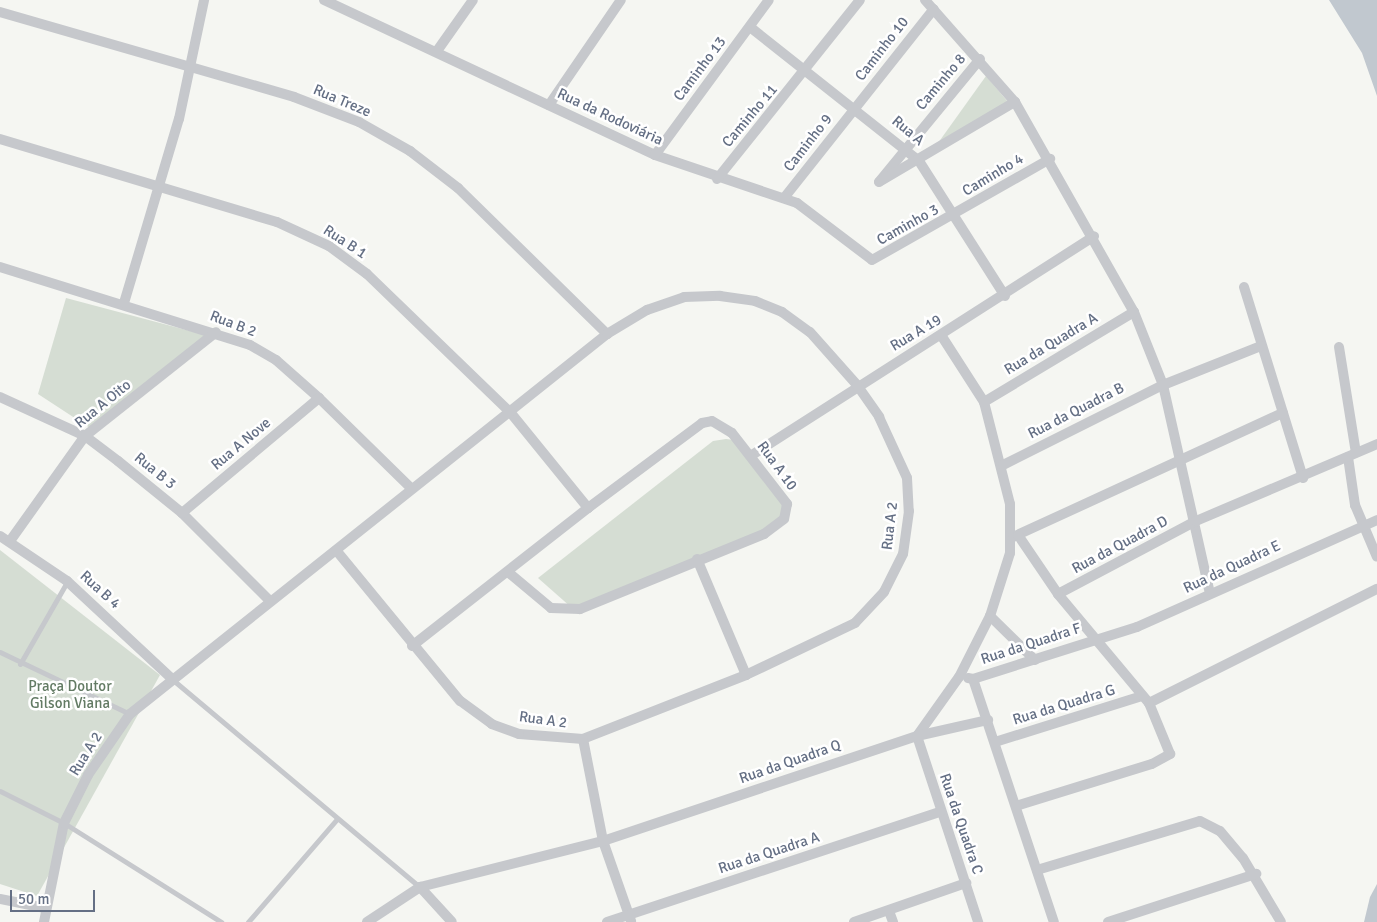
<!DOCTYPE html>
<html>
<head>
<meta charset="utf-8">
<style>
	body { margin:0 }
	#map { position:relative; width:1377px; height:922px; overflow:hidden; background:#f5f6f2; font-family:Signika,sans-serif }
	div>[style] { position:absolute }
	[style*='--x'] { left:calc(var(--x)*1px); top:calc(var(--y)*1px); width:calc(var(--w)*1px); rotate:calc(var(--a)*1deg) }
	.green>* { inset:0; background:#d5ddd3 }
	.water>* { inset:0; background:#c1c8cf }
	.service>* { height:5px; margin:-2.5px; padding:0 2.5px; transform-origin:2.5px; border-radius:2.5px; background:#c6c8cc }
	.minor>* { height:10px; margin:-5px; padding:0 5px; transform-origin:5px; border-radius:5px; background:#c6c8cc }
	span { translate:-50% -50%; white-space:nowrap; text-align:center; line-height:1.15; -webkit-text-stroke:5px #fff; paint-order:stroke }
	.street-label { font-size:15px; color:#646f84 }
	.park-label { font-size:15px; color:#637b64 }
	.scale { position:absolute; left:10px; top:890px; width:85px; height:22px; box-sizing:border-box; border:2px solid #646f84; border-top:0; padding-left:6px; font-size:15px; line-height:18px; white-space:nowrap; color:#646f84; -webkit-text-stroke:4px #fff; paint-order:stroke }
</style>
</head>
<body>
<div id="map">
	<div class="green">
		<i style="clip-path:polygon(986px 76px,1008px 102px,933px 150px)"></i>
		<i style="clip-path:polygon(66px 298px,209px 336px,90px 428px,38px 394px)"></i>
		<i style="clip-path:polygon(726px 439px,734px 440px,784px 504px,779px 525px,572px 608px,538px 578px,713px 441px)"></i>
		<i style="clip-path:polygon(0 550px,160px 675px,37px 896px,0 884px)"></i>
	</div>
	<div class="water">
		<i style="clip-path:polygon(1329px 0,1377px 0,1377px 96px,1362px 53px)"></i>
		<i style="clip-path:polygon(1377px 884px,1377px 922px,1364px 922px,1370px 897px)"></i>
	</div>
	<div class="service">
		<i style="--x:0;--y:652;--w:144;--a:25.5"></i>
		<i style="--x:20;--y:664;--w:95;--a:-60.2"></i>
		<i style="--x:173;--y:680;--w:322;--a:40"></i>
		<i style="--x:0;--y:791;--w:72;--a:26.6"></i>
		<i style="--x:64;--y:823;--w:186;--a:32.2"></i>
		<i style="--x:248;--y:922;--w:135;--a:-49.2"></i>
	</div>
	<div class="minor">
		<i style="--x:324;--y:0;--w:365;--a:25.1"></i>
		<i style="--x:655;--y:155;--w:150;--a:18.7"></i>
		<i style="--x:797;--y:203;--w:94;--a:37.2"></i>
		<i style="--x:872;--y:260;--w:205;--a:-29.6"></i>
		<i style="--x:925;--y:0;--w:136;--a:48.6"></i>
		<i style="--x:1015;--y:102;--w:241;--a:60.5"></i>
		<i style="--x:1134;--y:312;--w:79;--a:68.3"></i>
		<i style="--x:1163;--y:385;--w:213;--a:77.3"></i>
		<i style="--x:0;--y:12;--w:306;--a:16.1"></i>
		<i style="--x:294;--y:97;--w:70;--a:21"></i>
		<i style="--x:359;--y:122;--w:59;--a:29.6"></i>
		<i style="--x:410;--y:151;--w:61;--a:37.6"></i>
		<i style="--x:458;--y:188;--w:209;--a:44.4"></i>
		<i style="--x:750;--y:27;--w:216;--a:38.4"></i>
		<i style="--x:919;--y:161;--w:160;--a:57.5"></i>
		<i style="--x:437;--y:51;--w:62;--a:-54.8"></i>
		<i style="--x:980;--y:59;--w:159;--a:129.4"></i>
		<i style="--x:879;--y:182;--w:158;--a:-30.5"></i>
		<i style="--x:549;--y:105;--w:127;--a:-55.6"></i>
		<i style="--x:0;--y:139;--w:289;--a:16.7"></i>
		<i style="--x:277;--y:222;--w:57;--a:24.8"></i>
		<i style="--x:329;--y:246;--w:47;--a:36.4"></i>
		<i style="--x:367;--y:274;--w:199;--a:44"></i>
		<i style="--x:510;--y:412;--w:124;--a:50.9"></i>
		<i style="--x:655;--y:155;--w:192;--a:-53.7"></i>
		<i style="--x:717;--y:179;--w:229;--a:-51.4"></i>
		<i style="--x:784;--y:198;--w:241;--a:-51.6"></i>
		<i style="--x:0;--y:267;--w:262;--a:17.3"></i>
		<i style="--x:250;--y:345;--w:30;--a:30"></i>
		<i style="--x:276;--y:360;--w:57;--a:41.5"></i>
		<i style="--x:319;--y:398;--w:129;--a:44.4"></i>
		<i style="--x:1244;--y:287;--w:200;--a:72.8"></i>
		<i style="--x:124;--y:303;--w:192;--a:-73.4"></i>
		<i style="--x:179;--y:119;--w:122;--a:-78.1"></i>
		<i style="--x:941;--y:335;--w:80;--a:57.3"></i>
		<i style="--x:984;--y:402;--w:105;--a:75.7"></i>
		<i style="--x:1010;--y:504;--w:49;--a:90"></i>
		<i style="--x:1010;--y:553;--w:66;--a:107.6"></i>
		<i style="--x:990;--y:616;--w:68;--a:116.9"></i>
		<i style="--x:959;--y:677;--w:72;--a:125.4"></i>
		<i style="--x:917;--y:736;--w:196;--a:71.8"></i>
		<i style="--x:1339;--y:347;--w:107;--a:80.9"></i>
		<i style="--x:0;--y:397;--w:94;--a:24.6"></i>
		<i style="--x:85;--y:436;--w:41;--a:37.1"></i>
		<i style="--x:118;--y:461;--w:82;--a:39.1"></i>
		<i style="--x:182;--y:513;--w:123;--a:45"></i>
		<i style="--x:984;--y:402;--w:175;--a:-31"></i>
		<i style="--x:752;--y:455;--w:406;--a:-32.6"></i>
		<i style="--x:1348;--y:457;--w:49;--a:81.7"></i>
		<i style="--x:1355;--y:505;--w:56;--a:67.1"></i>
		<i style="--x:1003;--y:465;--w:179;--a:-26.6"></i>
		<i style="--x:1163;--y:385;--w:105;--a:-21.7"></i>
		<i style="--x:182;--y:513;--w:179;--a:-40"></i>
		<i style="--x:0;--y:536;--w:81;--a:33.9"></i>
		<i style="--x:67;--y:581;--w:144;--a:43"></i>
		<i style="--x:1013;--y:537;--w:297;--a:-24.7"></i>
		<i style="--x:10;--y:541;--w:129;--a:-54.5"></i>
		<i style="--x:85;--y:436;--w:167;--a:-38.4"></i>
		<i style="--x:697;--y:559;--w:126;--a:67.1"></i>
		<i style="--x:1058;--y:594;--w:156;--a:-27.9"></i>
		<i style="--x:1196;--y:521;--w:197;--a:-23"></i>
		<i style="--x:990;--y:616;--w:63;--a:44.4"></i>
		<i style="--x:412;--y:646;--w:224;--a:-38.1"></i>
		<i style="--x:588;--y:508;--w:142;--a:-36.7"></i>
		<i style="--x:702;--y:423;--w:10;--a:-11"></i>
		<i style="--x:712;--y:421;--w:23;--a:31"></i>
		<i style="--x:732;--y:433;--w:90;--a:52.2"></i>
		<i style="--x:787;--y:504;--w:15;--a:101"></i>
		<i style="--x:784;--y:519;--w:25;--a:143"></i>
		<i style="--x:764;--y:534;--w:199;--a:157.8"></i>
		<i style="--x:580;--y:609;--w:29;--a:-178"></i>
		<i style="--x:551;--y:608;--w:56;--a:-140.1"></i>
		<i style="--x:968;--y:678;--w:5;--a:11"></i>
		<i style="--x:973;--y:679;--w:256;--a:71.6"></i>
		<i style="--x:973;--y:679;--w:172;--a:-17.6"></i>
		<i style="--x:1137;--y:627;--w:263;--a:-24"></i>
		<i style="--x:1149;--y:703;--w:255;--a:-26.6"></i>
		<i style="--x:583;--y:739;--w:104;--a:78.9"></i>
		<i style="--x:603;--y:841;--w:85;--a:70.7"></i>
		<i style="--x:995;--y:742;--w:154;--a:-17.4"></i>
		<i style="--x:1016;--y:806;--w:142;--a:-17.2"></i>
		<i style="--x:1152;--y:764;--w:21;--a:-29"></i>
		<i style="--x:1170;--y:754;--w:55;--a:-112.4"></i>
		<i style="--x:1149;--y:703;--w:142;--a:-129.9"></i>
		<i style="--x:1058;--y:594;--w:71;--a:-124.1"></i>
		<i style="--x:1037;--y:870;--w:170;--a:-16.7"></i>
		<i style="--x:1200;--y:821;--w:22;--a:27"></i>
		<i style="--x:1220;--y:831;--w:35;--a:50"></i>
		<i style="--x:1243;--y:858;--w:74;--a:59.3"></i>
		<i style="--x:420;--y:887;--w:189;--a:-14.1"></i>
		<i style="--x:603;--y:841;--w:331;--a:-18.5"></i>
		<i style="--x:917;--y:736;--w:73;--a:-12.7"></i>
		<i style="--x:0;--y:899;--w:46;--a:11.3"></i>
		<i style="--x:889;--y:911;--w:12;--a:70"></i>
		<i style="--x:44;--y:922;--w:101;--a:-78.6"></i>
		<i style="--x:64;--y:823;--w:54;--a:-63.4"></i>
		<i style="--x:88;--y:775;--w:74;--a:-55.5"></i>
		<i style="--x:130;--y:714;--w:610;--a:-38.54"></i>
		<i style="--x:607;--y:334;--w:47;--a:-31"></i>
		<i style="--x:647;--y:310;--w:39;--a:-19"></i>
		<i style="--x:684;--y:297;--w:36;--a:-2"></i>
		<i style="--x:720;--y:296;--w:35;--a:8"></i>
		<i style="--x:755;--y:301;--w:29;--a:22"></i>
		<i style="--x:782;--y:312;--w:34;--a:36"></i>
		<i style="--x:810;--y:332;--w:71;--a:48.4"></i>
		<i style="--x:857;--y:385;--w:39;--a:55"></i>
		<i style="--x:879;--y:417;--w:67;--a:65.3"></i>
		<i style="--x:907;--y:478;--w:33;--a:87"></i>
		<i style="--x:909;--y:511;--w:43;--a:97.9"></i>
		<i style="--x:903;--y:554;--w:42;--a:116.6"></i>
		<i style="--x:884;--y:592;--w:42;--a:133.1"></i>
		<i style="--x:855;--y:623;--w:121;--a:154.5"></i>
		<i style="--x:746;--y:675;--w:175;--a:158.6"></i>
		<i style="--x:583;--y:739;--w:64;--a:-175.5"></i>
		<i style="--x:519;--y:734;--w:29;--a:-160"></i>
		<i style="--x:492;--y:724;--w:39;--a:-144"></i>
		<i style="--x:460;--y:701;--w:195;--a:-129.4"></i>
		<i style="--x:367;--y:922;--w:64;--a:-33.4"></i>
		<i style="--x:420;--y:887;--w:47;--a:47.6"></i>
		<i style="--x:607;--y:922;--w:351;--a:-18.3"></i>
		<i style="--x:854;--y:922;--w:119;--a:-19.2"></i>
		<i style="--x:1108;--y:922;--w:156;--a:-18"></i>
	</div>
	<div class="street-label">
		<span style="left:882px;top:49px;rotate:-52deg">Caminho 10</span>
		<span style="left:700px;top:69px;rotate:-53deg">Caminho 13</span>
		<span style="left:941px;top:82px;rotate:-50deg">Caminho 8</span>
		<span style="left:342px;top:101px;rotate:23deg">Rua Treze</span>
		<span style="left:750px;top:116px;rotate:-50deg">Caminho 11</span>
		<span style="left:610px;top:117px;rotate:25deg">Rua da Rodoviária</span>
		<span style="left:908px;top:131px;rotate:40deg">Rua A</span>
		<span style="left:808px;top:143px;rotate:-52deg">Caminho 9</span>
		<span style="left:993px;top:175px;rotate:-31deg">Caminho 4</span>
		<span style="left:908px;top:225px;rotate:-29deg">Caminho 3</span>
		<span style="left:345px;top:242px;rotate:33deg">Rua B 1</span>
		<span style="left:233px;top:324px;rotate:21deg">Rua B 2</span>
		<span style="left:916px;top:333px;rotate:-31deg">Rua A 19</span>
		<span style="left:1051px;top:344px;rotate:-31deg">Rua da Quadra A</span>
		<span style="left:103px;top:404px;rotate:-39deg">Rua A Oito</span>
		<span style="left:1076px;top:411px;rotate:-27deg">Rua da Quadra B</span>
		<span style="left:241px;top:444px;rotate:-40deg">Rua A Nove</span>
		<span style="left:777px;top:466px;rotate:54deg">Rua A 10</span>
		<span style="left:155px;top:471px;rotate:39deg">Rua B 3</span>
		<span style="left:890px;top:526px;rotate:-83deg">Rua A 2</span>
		<span style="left:1120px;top:545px;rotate:-28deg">Rua da Quadra D</span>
		<span style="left:1232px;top:567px;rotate:-25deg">Rua da Quadra E</span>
		<span style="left:100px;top:590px;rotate:42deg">Rua B 4</span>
		<span style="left:1031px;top:644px;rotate:-18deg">Rua da Quadra F</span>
		<span style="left:1064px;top:705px;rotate:-17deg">Rua da Quadra G</span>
		<span style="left:543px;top:720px;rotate:8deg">Rua A 2</span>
		<span style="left:86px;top:754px;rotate:-58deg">Rua A 2</span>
		<span style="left:790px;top:762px;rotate:-19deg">Rua da Quadra Q</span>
		<span style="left:961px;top:824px;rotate:71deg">Rua da Quadra C</span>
		<span style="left:769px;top:853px;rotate:-18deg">Rua da Quadra A</span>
	</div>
	<div class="park-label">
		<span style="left:70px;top:695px">Praça Doutor<br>Gilson Viana</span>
	</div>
	<div class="scale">50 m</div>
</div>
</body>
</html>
